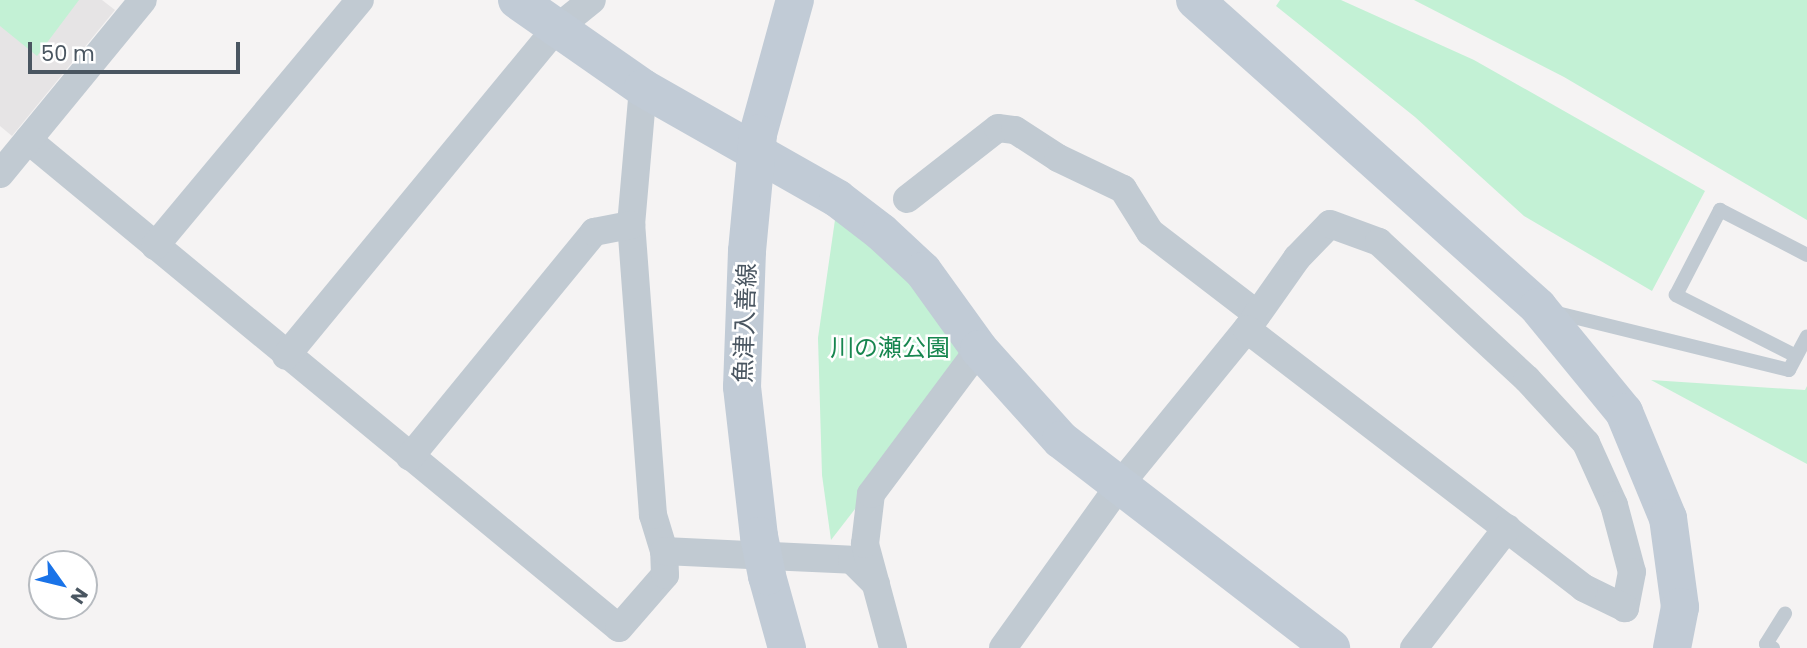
<!DOCTYPE html>
<html>
<head>
<meta charset="utf-8">
<style>
	body { margin:0 }
	#map { position:relative; width:1807px; height:648px; overflow:hidden; background:#f5f3f3; font-family:Poppins,"Noto Sans JP",sans-serif }
	div>[style] { position:absolute }
	[style*='--x'] { left:calc(var(--x)*1px); top:calc(var(--y)*1px); width:calc(var(--w)*1px); rotate:calc(var(--a)*1deg) }
	.education>* { inset:0; background:#e6e4e5 }
	.green>* { inset:0; background:#c3f1d5 }
	.lane>* { height:14px; margin:-7px; padding:0 7px; transform-origin:7px; border-radius:7px; background:#c1cad2 }
	.street>* { height:28px; margin:-14px; padding:0 14px; transform-origin:14px; border-radius:14px; background:#c1cad2 }
	.secondary>* { height:38px; margin:-19px; padding:0 19px; transform-origin:19px; border-radius:19px; background:#c1cbd6 }
	.secondary-bridge>* { height:38px; margin:-19px; padding:0 19px; transform-origin:19px; border-radius:19px; background:#c1cbd6 }
	span { translate:-50% -50%; white-space:nowrap; text-align:center; line-height:1.15; -webkit-text-stroke:5px #fff; paint-order:stroke }
	.street-label { font-size:24px; color:#4a5661 }
	.park-label { font-size:24px; color:#17864f }
	.north { position:absolute; left:28px; top:550px; width:70px; height:70px; box-sizing:border-box; background:#fff; border:2px solid #b7bbc0; border-radius:50%; rotate:124deg; font-size:19px; font-weight:700; line-height:28px; text-align:center; color:#4a5661 }
	.north::after { content:''; display:block; margin:auto; width:24px; height:32px; background:#1a73e8; clip-path:polygon(50% 0,100% 100%,50% 72%,0 100%) }
	.scale { position:absolute; left:28px; top:42px; width:212px; height:32px; box-sizing:border-box; border:4px solid #4a5661; border-top:0; padding-left:9px; font-size:21px; line-height:24px; white-space:nowrap; color:#4a5661; -webkit-text-stroke:5px #fff; paint-order:stroke }
</style>
</head>
<body>
<div id="map">
	<div class="education">
		<i style="clip-path:polygon(0 0,102px 0,115px 10px,12px 136px,0 126px)"></i>
	</div>
	<div class="green">
		<i style="clip-path:polygon(0 0,79px 0,37px 56px,0 26px)"></i>
		<i style="clip-path:polygon(1280px 0,1341px 0,1474px 60px,1705px 191px,1652px 291px,1524px 216px,1415px 117px,1276px 6px)"></i>
		<i style="clip-path:polygon(1414px 0,1807px 0,1807px 220px,1564px 77px)"></i>
		<i style="clip-path:polygon(838px 199px,979px 349px,831px 540px,822px 475px,818px 338px)"></i>
		<i style="clip-path:polygon(1651px 380px,1805px 390px,1807px 386px,1807px 464px)"></i>
	</div>
	<div class="lane">
		<i style="--x:1553;--y:312;--w:243;--a:13.8"></i>
		<i style="--x:1789;--y:370;--w:38;--a:-62"></i>
		<i style="--x:1796;--y:356;--w:135;--a:-153.1"></i>
		<i style="--x:1676;--y:295;--w:96;--a:-62.6"></i>
		<i style="--x:1720;--y:210;--w:98;--a:27.3"></i>
		<i style="--x:1773;--y:648;--w:8;--a:-150"></i>
		<i style="--x:1766;--y:644;--w:36;--a:-58"></i>
	</div>
	<div class="street">
		<i style="--x:28;--y:140;--w:766;--a:39.55"></i>
		<i style="--x:619;--y:628;--w:70;--a:-49"></i>
		<i style="--x:665;--y:575;--w:24;--a:-92"></i>
		<i style="--x:664;--y:551;--w:38;--a:-107"></i>
		<i style="--x:653;--y:515;--w:291;--a:-94.3"></i>
		<i style="--x:631;--y:225;--w:138;--a:-85"></i>
		<i style="--x:0;--y:174;--w:225;--a:-50.6"></i>
		<i style="--x:907;--y:199;--w:115;--a:-38"></i>
		<i style="--x:998;--y:128;--w:17;--a:7"></i>
		<i style="--x:1015;--y:130;--w:51;--a:33.1"></i>
		<i style="--x:1058;--y:158;--w:72;--a:25.5"></i>
		<i style="--x:1123;--y:189;--w:51;--a:57.9"></i>
		<i style="--x:1150;--y:232;--w:135;--a:37.5"></i>
		<i style="--x:155;--y:246;--w:320;--a:-50.2"></i>
		<i style="--x:286;--y:356;--w:424;--a:-50.5"></i>
		<i style="--x:556;--y:29;--w:46;--a:-38.9"></i>
		<i style="--x:410;--y:457;--w:291;--a:-50.7"></i>
		<i style="--x:594;--y:232;--w:38;--a:-11"></i>
		<i style="--x:664;--y:551;--w:188;--a:2.7"></i>
		<i style="--x:852;--y:560;--w:34;--a:45"></i>
		<i style="--x:893;--y:648;--w:108;--a:-105.1"></i>
		<i style="--x:865;--y:544;--w:50;--a:-83.2"></i>
		<i style="--x:871;--y:494;--w:181;--a:-53.3"></i>
		<i style="--x:1003;--y:648;--w:204;--a:-54.4"></i>
		<i style="--x:1122;--y:482;--w:198;--a:-50.8"></i>
		<i style="--x:1247;--y:329;--w:87;--a:-54.8"></i>
		<i style="--x:1297;--y:258;--w:47;--a:-45.9"></i>
		<i style="--x:1330;--y:224;--w:52;--a:20.2"></i>
		<i style="--x:1379;--y:242;--w:202;--a:42.8"></i>
		<i style="--x:1527;--y:379;--w:87;--a:47.3"></i>
		<i style="--x:1586;--y:443;--w:68;--a:65.7"></i>
		<i style="--x:1614;--y:505;--w:69;--a:75"></i>
		<i style="--x:1632;--y:572;--w:37;--a:101"></i>
		<i style="--x:1625;--y:608;--w:46;--a:-154"></i>
		<i style="--x:1584;--y:588;--w:425;--a:-142.5"></i>
		<i style="--x:1414;--y:648;--w:152;--a:-52.2"></i>
	</div>
	<div class="secondary">
		<i style="--x:517;--y:0;--w:154;--a:34.9"></i>
		<i style="--x:643;--y:88;--w:224;--a:29.6"></i>
		<i style="--x:838;--y:199;--w:54;--a:37.5"></i>
		<i style="--x:881;--y:232;--w:57;--a:42.9"></i>
		<i style="--x:923;--y:271;--w:96;--a:54.3"></i>
		<i style="--x:979;--y:349;--w:122;--a:48"></i>
		<i style="--x:1061;--y:440;--w:341;--a:37.6"></i>
		<i style="--x:1195;--y:0;--w:460;--a:41.8"></i>
		<i style="--x:1538;--y:307;--w:136;--a:50.7"></i>
		<i style="--x:1624;--y:412;--w:115;--a:67.5"></i>
		<i style="--x:1668;--y:518;--w:90;--a:82.3"></i>
		<i style="--x:1680;--y:607;--w:42;--a:101"></i>
		<i style="--x:758;--y:134;--w:139;--a:-74.6"></i>
		<i style="--x:747;--y:251;--w:136;--a:92.1"></i>
		<i style="--x:742;--y:387;--w:150;--a:83.5"></i>
		<i style="--x:767;--y:576;--w:75;--a:74.5"></i>
	</div>
	<div class="secondary-bridge">
		<i style="--x:747;--y:251;--w:118;--a:-84.6"></i>
		<i style="--x:759;--y:536;--w:41;--a:78.7"></i>
	</div>
	<div class="street-label">
		<span style="left:745px;top:323px;rotate:-88deg">魚津入善線</span>
	</div>
	<div class="park-label">
		<span style="left:890px;top:348px">川の瀬公園</span>
	</div>
	<div class="north">N</div>
	<div class="scale">50 m</div>
</div>
</body>
</html>
